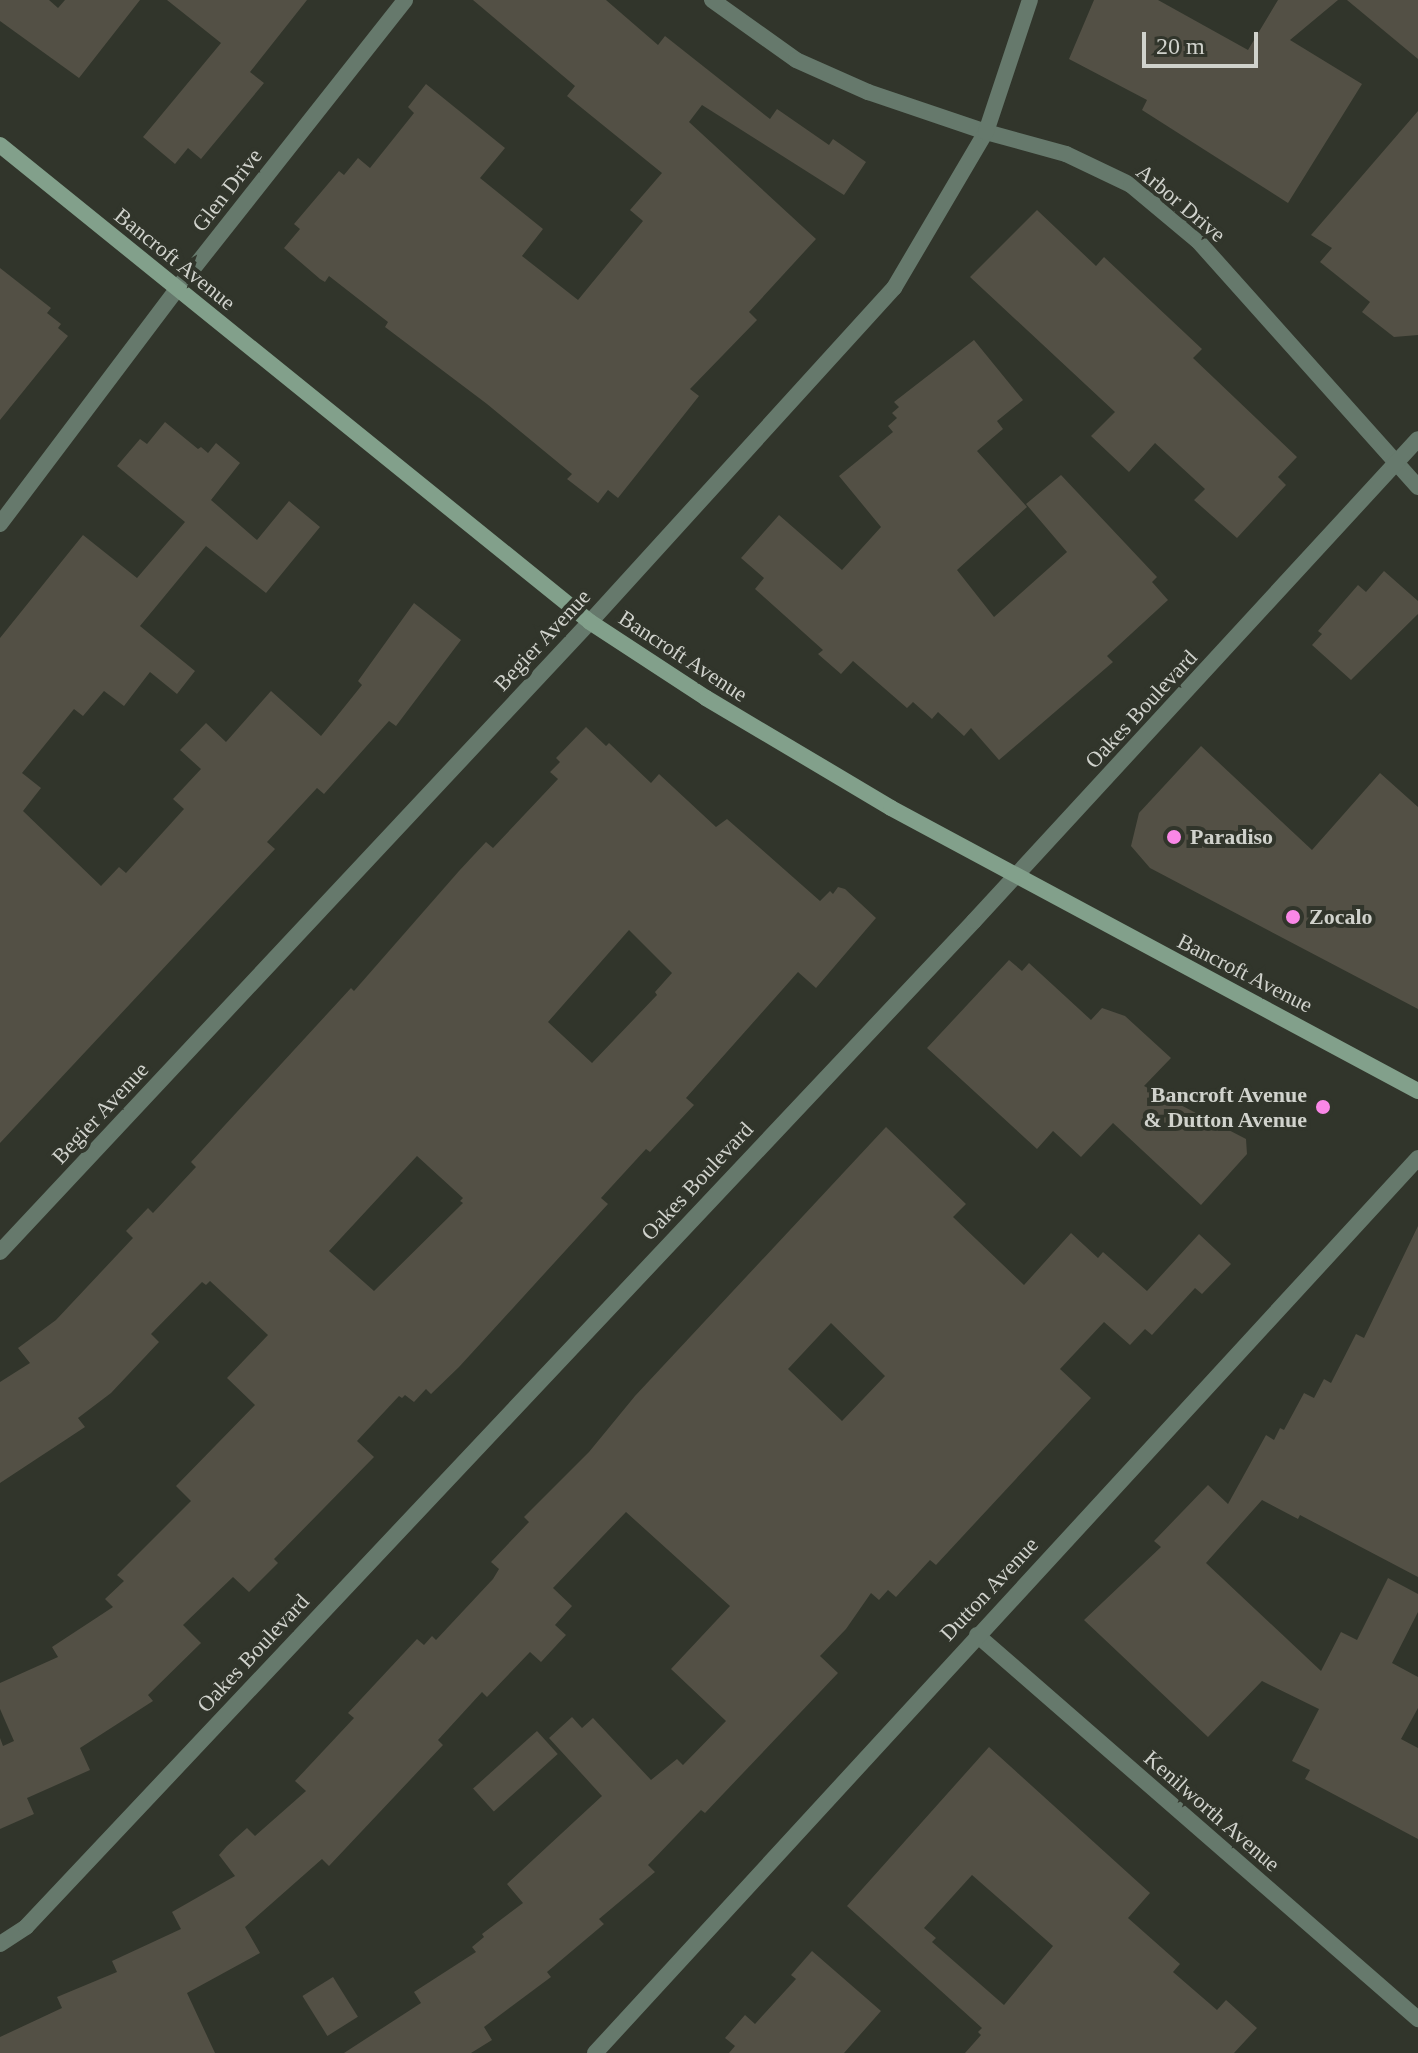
<!DOCTYPE html>
<html>
<head>
<meta charset="utf-8">
<style>
	body { margin:0 }
	#map { position:relative; width:1418px; height:2053px; overflow:hidden; background:#31352b; font-family:"Times New Roman",serif }
	div>[style] { position:absolute }
	[style*='--x'] { left:calc(var(--x)*1px); top:calc(var(--y)*1px); width:calc(var(--w)*1px); rotate:calc(var(--a)*1deg) }
	.building>* { inset:0; background:#535045; transform-origin:0 0 }
	.minor>* { height:16px; margin:-8px; padding:0 8px; transform-origin:8px; border-radius:8px; background:#66796c }
	.tertiary>* { height:16px; margin:-8px; padding:0 8px; transform-origin:8px; border-radius:8px; background:#66796c }
	.secondary>* { height:16px; margin:-8px; padding:0 8px; transform-origin:8px; border-radius:8px; background:#82a08b }
	.dots>* { width:22px; height:22px; translate:-50% -50%; box-sizing:border-box; border:4px solid #31352b; border-radius:50% }
	span { translate:-50% -50%; white-space:nowrap; text-align:center; line-height:1.15; -webkit-text-stroke:8px #31352b; paint-order:stroke }
	.street-label { font-size:22px; color:#d0d2cc }
	.poi-label { font-size:22px; color:#d0d2cc; font-weight:700 }
	.left { translate:0 -50%; text-align:left }
	.right { translate:-100% -50%; text-align:right }
	.scale { position:absolute; left:1142px; top:32px; width:116px; height:36px; box-sizing:border-box; border:4px solid #d0d2cc; border-top:0; padding-left:10px; font-size:24px; line-height:28px; white-space:nowrap; color:#d0d2cc; -webkit-text-stroke:6px #31352b; paint-order:stroke }
</style>
</head>
<body>
<div id="map">
	<div class="building">
		<i style="clip-path:polygon(0 0,49px 0,58px 8px,65px 0,140px 0,79px 78px,0 21px)"></i>
		<i style="clip-path:polygon(167px 0,307px 0,250px 72px,264px 83px,201px 159px,188px 148px,175px 164px,143px 137px,221px 43px)"></i>
		<i style="clip-path:polygon(473px 0,606px 0,658px 45px,665px 36px,770px 119px,777px 109px,829px 145px,833px 139px,866px 162px,844px 195px,702px 105px,689px 122px,816px 239px,749px 312px,757px 320px,690px 389px,699px 396px,618px 498px,608px 490px,598px 503px,567px 479px,572px 474px,487px 404px,385px 327px,388px 322px,329px 276px,325px 282px,320px 279px,284px 248px,300px 229px,294px 224px,339px 171px,344px 175px,358px 158px,370px 168px,414px 113px,408px 107px,426px 84px,505px 148px,480px 178px,543px 229px,522px 256px,578px 300px,643px 221px,630px 210px,662px 173px,567px 96px,575px 86px)"></i>
		<i style="clip-path:polygon(1094px 0,1158px 0,1248px 50px,1278px 0,1338px 0,1290px 40px,1362px 84px,1288px 203px,1142px 110px,1147px 100px,1069px 59px)"></i>
		<i style="clip-path:polygon(1347px 0,1418px 0,1418px 59px)"></i>
		<i style="clip-path:polygon(1418px 111px,1418px 335px,1394px 337px,1362px 312px,1370px 302px,1320px 262px,1332px 248px,1311px 235px)"></i>
		<i style="clip-path:polygon(1037px 210px,1096px 266px,1104px 257px,1202px 349px,1193px 358px,1297px 457px,1278px 477px,1286px 485px,1237px 538px,1194px 500px,1205px 489px,1155px 443px,1129px 472px,1091px 436px,1115px 412px,970px 277px)"></i>
		<i style="clip-path:polygon(0 268px,51px 308px,47px 313px,61px 324px,58px 328px,68px 336px,0 420px)"></i>
		<i style="clip-path:polygon(974px 340px,1023px 400px,997px 421px,1003px 429px,977px 451px,1027px 507px,957px 570px,994px 617px,1067px 552px,1026px 504px,1061px 475px,1157px 577px,1152px 582px,1168px 600px,1107px 656px,1113px 662px,999px 760px,971px 728px,964px 736px,938px 712px,932px 719px,913px 702px,907px 708px,853px 661px,841px 674px,818px 654px,823px 650px,755px 589px,764px 578px,741px 558px,779px 515px,842px 570px,881px 527px,839px 476px,893px 432px,888px 426px,897px 418px,892px 413px,899px 407px,894px 402px)"></i>
		<i style="clip-path:polygon(165px 422px,198px 449px,201px 447px,208px 453px,216px 443px,240px 463px,211px 500px,257px 540px,289px 501px,320px 527px,266px 593px,206px 546px,140px 626px,195px 671px,177px 694px,150px 672px,124px 706px,104px 691px,83px 716px,74px 709px,22px 773px,41px 788px,23px 811px,101px 886px,119px 867px,126px 873px,184px 809px,173px 799px,201px 769px,180px 750px,206px 723px,226px 742px,271px 691px,321px 736px,362px 685px,358px 681px,414px 603px,461px 640px,396px 726px,389px 721px,324px 794px,317px 788px,267px 842px,275px 849px,0 1143px,0 638px,83px 535px,137px 578px,185px 522px,117px 466px,140px 439px,147px 444px)"></i>
		<i style="clip-path:polygon(1384px 571px,1418px 601px,1418px 614px,1351px 680px,1312px 645px,1322px 634px,1318px 631px,1358px 585px,1366px 592px)"></i>
		<i style="clip-path:polygon(evenodd,586px 727px,606px 746px,609px 743px,651px 783px,659px 774px,716px 827px,727px 819px,820px 901px,830px 891px,833px 894px,838px 887px,845px 889px,876px 918px,816px 988px,798px 972px,686px 1098px,694px 1105px,650px 1152px,646px 1149px,601px 1198px,608px 1204px,459px 1367px,431px 1394px,426px 1389px,414px 1402px,405px 1395px,402px 1398px,399px 1396px,357px 1441px,374px 1457px,274px 1559px,278px 1563px,249px 1592px,233px 1577px,183px 1625px,201px 1643px,148px 1695px,153px 1701px,80px 1748px,90px 1770px,27px 1798px,34px 1814px,0 1829px,0 1738px,3px 1746px,14px 1741px,0 1709px,0 1683px,58px 1657px,52px 1647px,113px 1607px,105px 1599px,124px 1581px,117px 1575px,191px 1501px,176px 1486px,255px 1405px,227px 1378px,268px 1335px,210px 1281px,206px 1285px,202px 1282px,151px 1334px,159px 1342px,111px 1393px,78px 1418px,85px 1427px,0 1483px,0 1382px,30px 1363px,18px 1348px,56px 1320px,133px 1238px,126px 1231px,148px 1208px,153px 1213px,196px 1167px,191px 1162px,351px 988px,354px 991px,459px 871px,486px 842px,493px 848px,558px 779px,550px 772px,560px 762px,556px 758px,586px 727px,629px 930px,672px 973px,655px 992px,657px 995px,592px 1063px,548px 1022px,629px 930px,586px 727px,417px 1156px,463px 1198px,460px 1201px,463px 1203px,374px 1291px,329px 1251px,417px 1156px)"></i>
		<i style="clip-path:polygon(1201px 746px,1312px 850px,1380px 773px,1418px 807px,1418px 1009px,1150px 868px,1131px 846px,1139px 813px)"></i>
		<i style="clip-path:polygon(1009px 960px,1022px 971px,1029px 963px,1091px 1020px,1102px 1008px,1125px 1016px,1171px 1058px,1144px 1086px,1246px 1139px,1247px 1154px,1201px 1205px,1113px 1123px,1081px 1157px,1053px 1131px,1037px 1149px,927px 1048px)"></i>
		<i style="clip-path:polygon(evenodd,886px 1127px,966px 1204px,953px 1217px,1024px 1285px,1071px 1233px,1098px 1258px,1103px 1252px,1147px 1291px,1199px 1234px,1231px 1264px,1202px 1294px,1195px 1288px,1152px 1335px,1145px 1329px,1130px 1345px,1104px 1322px,1060px 1369px,1091px 1398px,936px 1565px,930px 1560px,896px 1597px,888px 1590px,879px 1600px,871px 1593px,846px 1629px,820px 1656px,838px 1673px,705px 1813px,701px 1810px,648px 1865px,655px 1872px,599px 1919px,604px 1924px,547px 1972px,551px 1977px,484px 2027px,492px 2040px,471px 2053px,344px 2053px,421px 2003px,414px 1992px,476px 1952px,472px 1947px,484px 1937px,482px 1934px,523px 1903px,507px 1884px,602px 1796px,549px 1738px,572px 1717px,582px 1728px,593px 1718px,651px 1780px,677px 1759px,683px 1765px,726px 1721px,671px 1669px,730px 1606px,626px 1512px,553px 1588px,572px 1606px,555px 1625px,566px 1635px,541px 1662px,530px 1652px,487px 1697px,482px 1692px,438px 1740px,443px 1745px,329px 1866px,322px 1859px,245px 1927px,260px 1953px,187px 1993px,215px 2053px,0 2053px,0 2037px,62px 2008px,57px 1997px,117px 1972px,112px 1961px,181px 1929px,172px 1912px,235px 1876px,219px 1855px,227px 1846px,247px 1828px,255px 1836px,306px 1791px,295px 1781px,354px 1718px,348px 1713px,417px 1639px,424px 1645px,432px 1636px,436px 1640px,493px 1579px,499px 1569px,491px 1562px,529px 1522px,524px 1517px,589px 1452px,635px 1396px,886px 1127px,831px 1323px,885px 1376px,842px 1421px,788px 1369px,831px 1323px)"></i>
		<i style="clip-path:polygon(1418px 1226px,1418px 1577px,1300px 1515px,1298px 1519px,1262px 1500px,1206px 1563px,1321px 1671px,1341px 1632px,1357px 1640px,1388px 1578px,1418px 1594px,1418px 1612px,1392px 1663px,1418px 1677px,1418px 1708px,1401px 1739px,1418px 1748px,1418px 1839px,1305px 1779px,1310px 1770px,1292px 1761px,1319px 1709px,1262px 1681px,1208px 1737px,1084px 1620px,1161px 1547px,1154px 1541px,1208px 1485px,1228px 1504px,1266px 1435px,1274px 1440px,1280px 1428px,1284px 1430px,1304px 1393px,1314px 1398px,1324px 1379px,1331px 1383px,1356px 1334px,1364px 1338px)"></i>
		<i style="left:537px;top:1731px;width:31px;height:86px;rotate:48deg"></i>
		<i style="clip-path:polygon(evenodd,989px 1747px,1150px 1893px,1128px 1918px,1180px 1964px,1173px 1972px,1217px 2010px,1226px 2000px,1257px 2028px,1234px 2053px,965px 2053px,981px 2035px,978px 2032px,982px 2028px,847px 1906px,989px 1747px,972px 1875px,1053px 1946px,1004px 2005px,932px 1942px,936px 1938px,924px 1928px,972px 1875px)"></i>
		<i style="clip-path:polygon(812px 1951px,881px 2011px,844px 2053px,729px 2053px,735px 2046px,725px 2038px,745px 2015px,755px 2024px,796px 1979px,791px 1975px)"></i>
		<i style="left:333px;top:1977px;width:47px;height:36px;rotate:58deg"></i>
	</div>
	<div class="minor">
		<i style="--x:712;--y:0;--w:103;--a:35.5"></i>
		<i style="--x:796;--y:60;--w:79;--a:24"></i>
		<i style="--x:868;--y:92;--w:125;--a:18.7"></i>
		<i style="--x:986;--y:132;--w:83;--a:15.4"></i>
		<i style="--x:1066;--y:154;--w:72;--a:25.5"></i>
		<i style="--x:1131;--y:185;--w:87;--a:39.9"></i>
		<i style="--x:1198;--y:241;--w:330;--a:48.2"></i>
		<i style="--x:0;--y:524;--w:294;--a:-53"></i>
		<i style="--x:177;--y:289;--w:368;--a:-51.7"></i>
		<i style="--x:0;--y:1252;--w:863;--a:-46.88"></i>
		<i style="--x:590;--y:622;--w:452;--a:-47.7"></i>
		<i style="--x:894;--y:288;--w:181;--a:-59.5"></i>
		<i style="--x:986;--y:132;--w:139;--a:-71.6"></i>
		<i style="--x:977;--y:1635;--w:585;--a:41.05"></i>
		<i style="--x:0;--y:1944;--w:31;--a:-33"></i>
		<i style="--x:26;--y:1927;--w:1382;--a:-46.7"></i>
		<i style="--x:974;--y:921;--w:655;--a:-47.35"></i>
	</div>
	<div class="tertiary">
		<i style="--x:595;--y:2053;--w:1216;--a:-47.4"></i>
	</div>
	<div class="secondary">
		<i style="--x:0;--y:145;--w:759;--a:38.95"></i>
		<i style="--x:590;--y:622;--w:139;--a:33.2"></i>
		<i style="--x:706;--y:698;--w:215;--a:30.7"></i>
		<i style="--x:891;--y:808;--w:598;--a:28.24"></i>
	</div>
	<div class="dots">
		<i style="left:1174px;top:837px;background:#fa87e7"></i>
		<i style="left:1293px;top:917px;background:#fa87e7"></i>
		<i style="left:1323px;top:1107px;background:#fa87e7"></i>
	</div>
	<div class="street-label">
		<span style="left:227px;top:190px;rotate:-52deg">Glen Drive</span>
		<span style="left:1181px;top:203px;rotate:40deg">Arbor Drive</span>
		<span style="left:175px;top:259px;rotate:39deg">Bancroft Avenue</span>
		<span style="left:542px;top:640px;rotate:-47deg">Begier Avenue</span>
		<span style="left:683px;top:656px;rotate:33deg">Bancroft Avenue</span>
		<span style="left:1141px;top:709px;rotate:-47deg">Oakes Boulevard</span>
		<span style="left:1245px;top:973px;rotate:27deg">Bancroft Avenue</span>
		<span style="left:100px;top:1113px;rotate:-47deg">Begier Avenue</span>
		<span style="left:697px;top:1181px;rotate:-47deg">Oakes Boulevard</span>
		<span style="left:989px;top:1589px;rotate:-47deg">Dutton Avenue</span>
		<span style="left:253px;top:1653px;rotate:-47deg">Oakes Boulevard</span>
		<span style="left:1212px;top:1811px;rotate:41deg">Kenilworth Avenue</span>
	</div>
	<div class="poi-label">
		<span class="left" style="left:1190px;top:837px">Paradiso</span>
		<span class="left" style="left:1309px;top:917px">Zocalo</span>
		<span class="right" style="left:1307px;top:1107px">Bancroft Avenue<br>&amp; Dutton Avenue</span>
	</div>
	<div class="scale">20 m</div>
</div>
</body>
</html>
